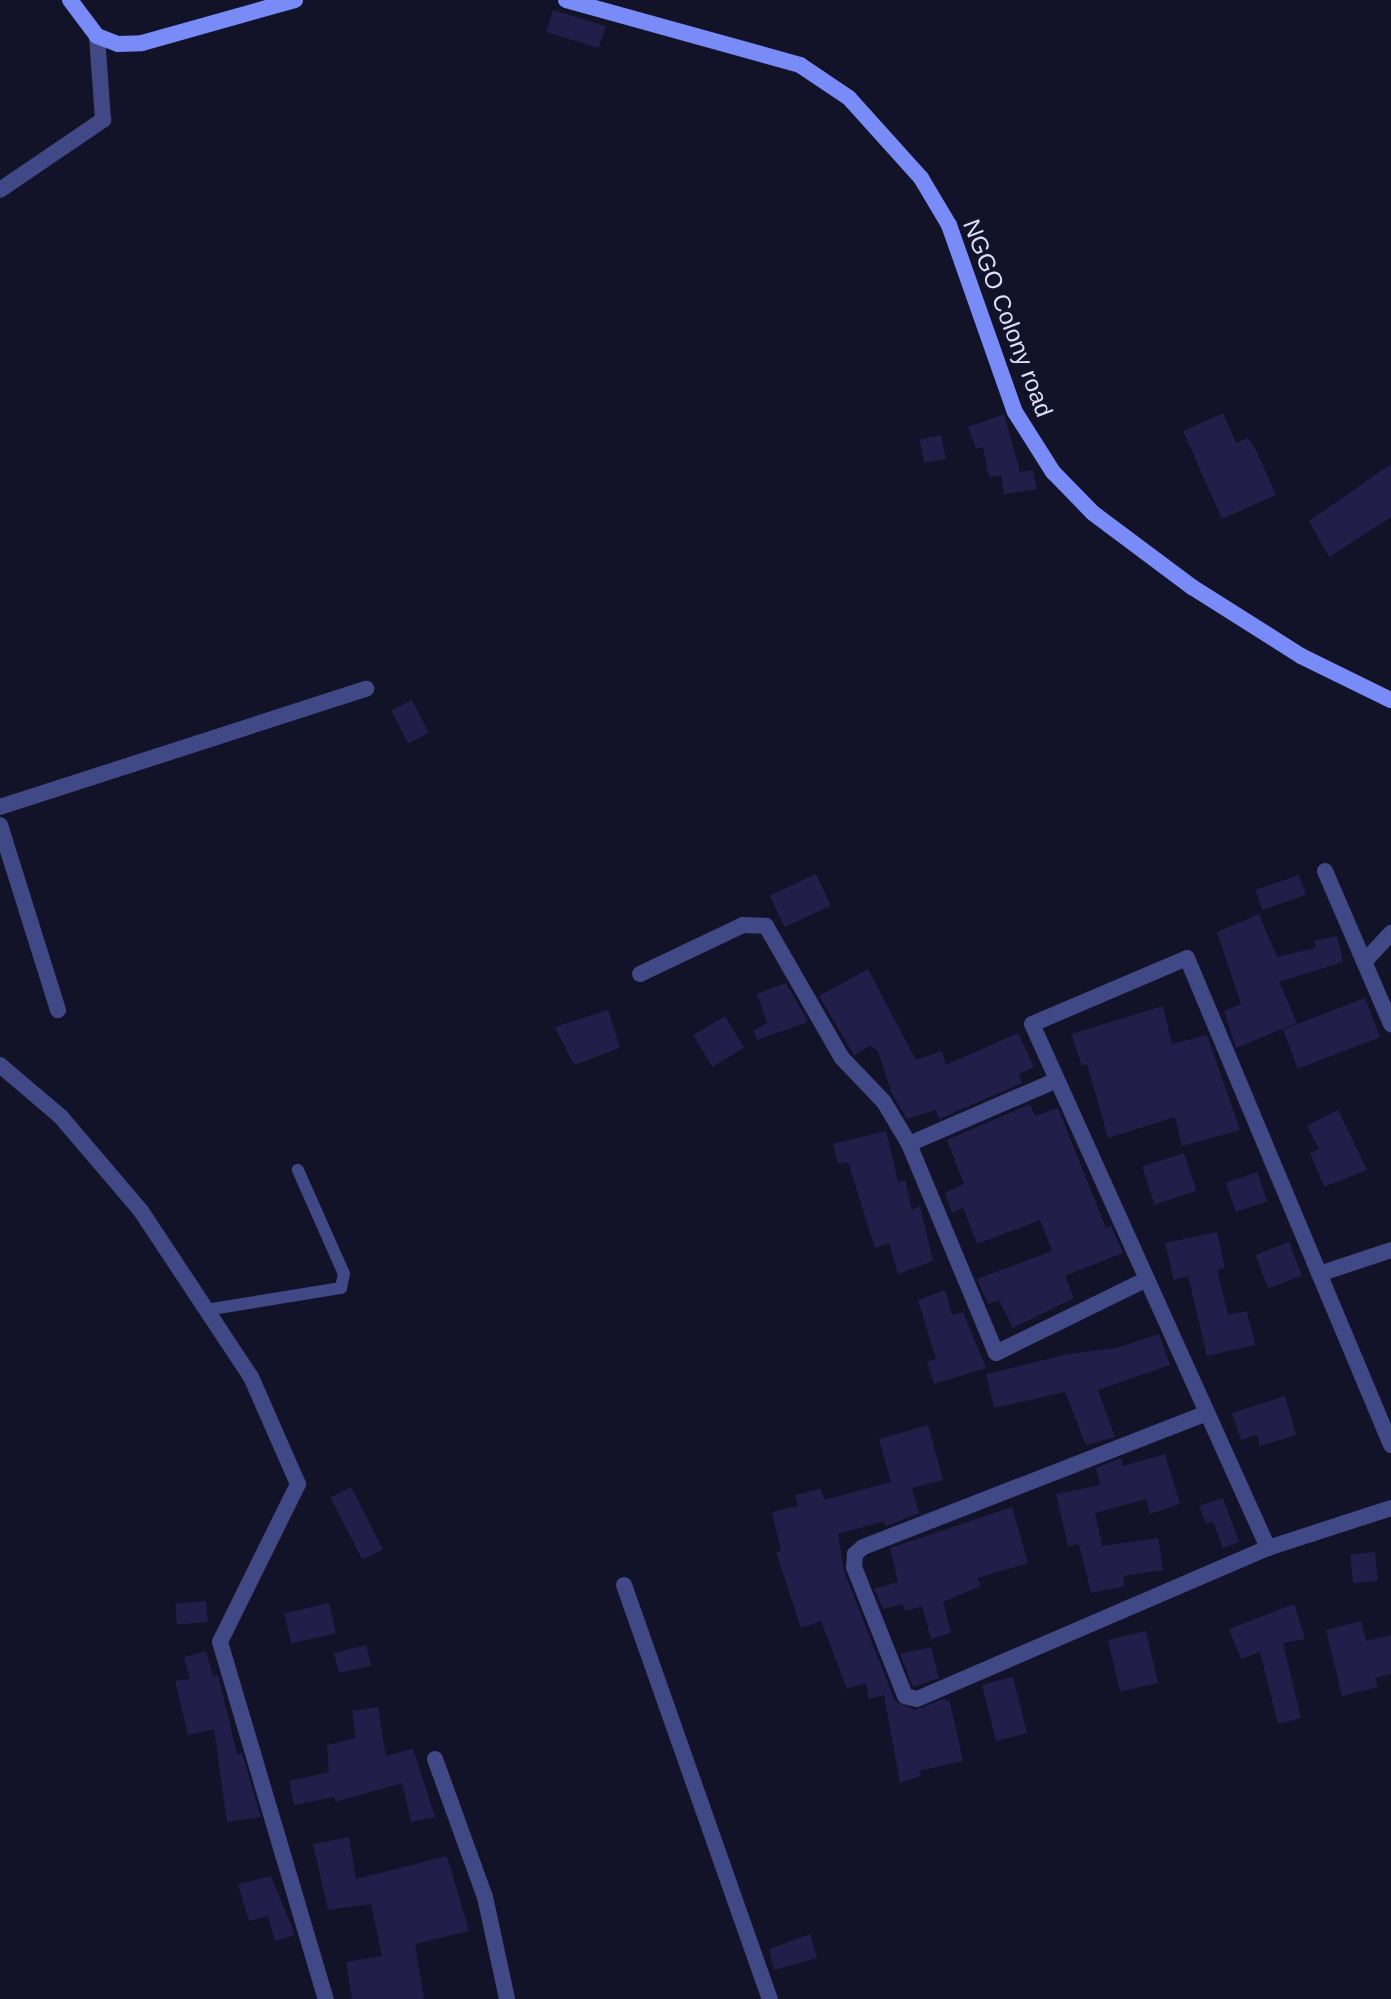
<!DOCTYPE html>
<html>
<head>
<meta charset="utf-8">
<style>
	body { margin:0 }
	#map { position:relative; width:1391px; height:1999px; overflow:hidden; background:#121229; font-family:Arial,sans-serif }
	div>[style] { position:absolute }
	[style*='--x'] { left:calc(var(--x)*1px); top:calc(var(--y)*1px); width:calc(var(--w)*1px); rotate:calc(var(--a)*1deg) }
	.building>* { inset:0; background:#211f49; transform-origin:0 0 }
	.lane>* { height:12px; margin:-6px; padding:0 6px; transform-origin:6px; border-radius:6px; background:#404985 }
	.street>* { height:16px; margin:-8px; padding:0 8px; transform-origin:8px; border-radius:8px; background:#404985 }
	.secondary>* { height:16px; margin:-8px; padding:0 8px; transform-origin:8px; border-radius:8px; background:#798bf7 }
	span { translate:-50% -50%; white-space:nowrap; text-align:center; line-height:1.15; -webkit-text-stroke:7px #121229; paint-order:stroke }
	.street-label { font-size:24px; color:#dcdefd }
</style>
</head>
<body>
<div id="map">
	<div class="building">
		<i style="left:553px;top:10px;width:55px;height:23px;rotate:17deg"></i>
		<i style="clip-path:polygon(1223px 413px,1236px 443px,1248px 438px,1256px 450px,1276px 495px,1222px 519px,1183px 431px)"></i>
		<i style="clip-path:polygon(1004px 414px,1020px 472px,1033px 470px,1037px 489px,1004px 494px,1001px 475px,989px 477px,983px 447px,976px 449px,968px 427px)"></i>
		<i style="left:941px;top:435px;width:24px;height:22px;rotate:78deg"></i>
		<i style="clip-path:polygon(1391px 464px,1391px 517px,1329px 557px,1309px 521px)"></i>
		<i style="left:412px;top:700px;width:37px;height:23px;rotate:63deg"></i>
		<i style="left:816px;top:874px;width:35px;height:51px;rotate:65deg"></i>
		<i style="left:1299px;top:875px;width:21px;height:46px;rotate:71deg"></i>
		<i style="clip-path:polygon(1259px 914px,1277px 957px,1316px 948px,1314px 941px,1337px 936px,1343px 962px,1279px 982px,1297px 1023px,1236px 1048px,1224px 1011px,1241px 1004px,1217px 932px)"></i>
		<i style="clip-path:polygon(868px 969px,916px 1060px,942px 1051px,946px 1065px,1018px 1033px,1034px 1067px,1019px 1074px,1022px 1083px,939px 1119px,936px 1110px,907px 1119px,892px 1094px,878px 1051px,870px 1046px,854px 1055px,819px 996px)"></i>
		<i style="clip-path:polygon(786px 983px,808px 1022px,757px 1040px,753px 1031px,767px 1023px,757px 994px)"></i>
		<i style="left:1365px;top:998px;width:42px;height:88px;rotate:69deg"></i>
		<i style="clip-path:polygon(1163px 1006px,1172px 1044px,1207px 1035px,1240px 1130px,1182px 1146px,1175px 1117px,1108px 1138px,1087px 1064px,1082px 1066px,1071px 1034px)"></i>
		<i style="clip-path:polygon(608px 1010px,620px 1048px,574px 1065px,555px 1027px)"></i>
		<i style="left:725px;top:1016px;width:37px;height:37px;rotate:59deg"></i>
		<i style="clip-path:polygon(1030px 1104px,1035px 1116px,1058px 1108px,1106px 1228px,1111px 1226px,1123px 1253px,1065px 1276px,1074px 1298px,1013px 1328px,999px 1300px,988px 1304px,977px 1279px,1052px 1251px,1040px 1220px,977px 1244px,963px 1207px,952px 1213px,945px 1193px,964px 1184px,947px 1140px)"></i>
		<i style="clip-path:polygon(1338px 1110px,1367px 1170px,1324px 1187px,1310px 1153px,1319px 1149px,1307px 1126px)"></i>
		<i style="clip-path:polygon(886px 1131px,898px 1182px,905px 1180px,912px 1210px,920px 1206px,933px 1261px,898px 1274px,889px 1243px,875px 1248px,848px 1162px,838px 1164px,833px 1144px)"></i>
		<i style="left:1184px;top:1153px;width:40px;height:44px;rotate:72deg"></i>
		<i style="left:1257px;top:1172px;width:31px;height:33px;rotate:71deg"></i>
		<i style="clip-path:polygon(1217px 1232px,1225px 1268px,1217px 1270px,1228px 1315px,1247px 1311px,1255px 1345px,1207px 1356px,1188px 1276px,1174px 1280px,1165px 1243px)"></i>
		<i style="left:1289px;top:1242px;width:36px;height:36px;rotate:69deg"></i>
		<i style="clip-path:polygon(945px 1290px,952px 1315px,963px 1312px,986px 1368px,934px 1384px,927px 1362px,936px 1359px,918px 1300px)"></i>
		<i style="clip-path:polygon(1159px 1334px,1170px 1365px,1098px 1390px,1115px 1437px,1086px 1445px,1065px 1392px,994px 1408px,986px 1374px,1069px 1354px,1117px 1348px)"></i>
		<i style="clip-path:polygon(1285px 1396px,1296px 1435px,1260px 1446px,1257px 1435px,1241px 1440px,1232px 1413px)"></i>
		<i style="clip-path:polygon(928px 1425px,943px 1480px,912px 1488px,919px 1513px,886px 1526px,884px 1521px,838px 1534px,844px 1571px,895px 1701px,915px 1710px,944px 1699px,950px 1702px,963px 1761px,919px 1771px,921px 1776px,900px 1783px,884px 1695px,869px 1699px,866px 1683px,847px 1689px,821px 1621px,801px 1628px,776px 1552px,781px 1551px,772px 1512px,798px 1506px,795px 1495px,821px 1489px,824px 1500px,891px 1482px,879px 1439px)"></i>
		<i style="clip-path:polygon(1165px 1454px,1180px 1504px,1150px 1514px,1146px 1499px,1095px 1513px,1102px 1546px,1158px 1538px,1163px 1570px,1123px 1576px,1125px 1586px,1091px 1593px,1079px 1544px,1068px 1546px,1056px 1494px,1100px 1485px,1096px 1468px,1121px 1458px,1123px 1466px)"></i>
		<i style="left:351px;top:1487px;width:70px;height:23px;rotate:63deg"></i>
		<i style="clip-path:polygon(1223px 1498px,1239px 1542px,1223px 1548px,1213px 1521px,1206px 1524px,1199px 1506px)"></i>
		<i style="clip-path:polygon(1012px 1507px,1028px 1563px,977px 1578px,981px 1586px,943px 1602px,951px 1633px,931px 1639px,922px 1606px,905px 1611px,903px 1604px,883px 1609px,874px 1589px,898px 1582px,890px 1548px)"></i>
		<i style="left:1375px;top:1552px;width:29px;height:25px;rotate:84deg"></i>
		<i style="left:206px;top:1601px;width:21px;height:31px;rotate:85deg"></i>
		<i style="left:329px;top:1603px;width:31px;height:46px;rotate:77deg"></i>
		<i style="clip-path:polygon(1294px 1604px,1305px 1639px,1283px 1643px,1301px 1718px,1278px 1724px,1260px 1652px,1241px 1659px,1229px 1629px)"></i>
		<i style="clip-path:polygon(1361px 1621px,1366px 1641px,1391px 1635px,1391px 1674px,1375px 1678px,1378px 1687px,1342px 1696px,1326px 1630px)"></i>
		<i style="left:1146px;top:1631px;width:53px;height:39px;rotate:77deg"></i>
		<i style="left:366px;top:1645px;width:21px;height:33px;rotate:76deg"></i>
		<i style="clip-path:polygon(931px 1647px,939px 1678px,913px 1687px,900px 1654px)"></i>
		<i style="clip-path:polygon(206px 1651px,213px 1676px,218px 1675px,237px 1754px,242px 1753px,261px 1817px,227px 1822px,214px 1729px,188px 1735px,175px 1681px,190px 1679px,184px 1657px)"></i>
		<i style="left:1013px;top:1677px;width:58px;height:32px;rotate:76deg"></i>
		<i style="clip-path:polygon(378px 1707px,386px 1756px,413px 1749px,435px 1817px,411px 1822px,402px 1783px,335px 1802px,334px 1797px,294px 1805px,289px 1781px,329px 1772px,327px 1745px,356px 1738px,352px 1711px)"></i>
		<i style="clip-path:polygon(349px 1837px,356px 1879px,447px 1856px,469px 1931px,415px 1944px,424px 1999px,352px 1999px,346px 1962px,382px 1956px,371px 1904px,328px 1910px,313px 1844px)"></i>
		<i style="clip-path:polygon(271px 1876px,295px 1935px,275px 1941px,268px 1916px,249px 1921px,238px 1884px)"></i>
		<i style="clip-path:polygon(810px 1934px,817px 1958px,774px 1970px,769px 1949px)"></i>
	</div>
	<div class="lane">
		<i style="--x:206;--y:1310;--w:137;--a:-9.3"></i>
		<i style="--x:341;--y:1288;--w:14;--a:-78"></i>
		<i style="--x:344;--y:1274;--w:114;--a:-113.9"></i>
	</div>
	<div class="street">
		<i style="--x:0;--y:190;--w:125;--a:-34.2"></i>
		<i style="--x:103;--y:120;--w:84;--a:-94.1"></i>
		<i style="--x:0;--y:807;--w:385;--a:-17.9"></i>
		<i style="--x:0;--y:825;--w:194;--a:72.6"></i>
		<i style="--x:1325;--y:871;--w:167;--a:66.7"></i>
		<i style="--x:1364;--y:962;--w:40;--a:-47"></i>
		<i style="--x:640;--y:974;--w:114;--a:-25.4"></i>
		<i style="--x:743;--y:925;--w:23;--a:2"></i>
		<i style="--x:766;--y:926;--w:152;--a:60.1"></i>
		<i style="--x:842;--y:1058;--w:61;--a:46.3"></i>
		<i style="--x:884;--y:1102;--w:49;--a:59.2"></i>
		<i style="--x:909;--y:1144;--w:226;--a:67.4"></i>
		<i style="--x:996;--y:1353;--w:168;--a:-26.1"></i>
		<i style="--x:0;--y:1065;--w:80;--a:40.4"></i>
		<i style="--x:61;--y:1117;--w:123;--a:49.6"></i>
		<i style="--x:141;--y:1211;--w:199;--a:56.5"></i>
		<i style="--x:251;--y:1377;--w:117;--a:66.3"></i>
		<i style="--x:298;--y:1484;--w:176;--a:116.3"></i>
		<i style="--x:220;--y:1642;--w:372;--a:73.5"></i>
		<i style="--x:909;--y:1144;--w:161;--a:-23.4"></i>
		<i style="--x:1319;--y:1274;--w:76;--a:-18.4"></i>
		<i style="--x:1207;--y:1413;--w:369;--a:158.7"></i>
		<i style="--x:863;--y:1547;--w:11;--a:139"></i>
		<i style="--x:855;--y:1554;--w:13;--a:94"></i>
		<i style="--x:854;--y:1567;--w:139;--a:68.4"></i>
		<i style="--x:905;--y:1696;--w:12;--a:14"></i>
		<i style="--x:917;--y:1699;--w:382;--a:-23.3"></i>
		<i style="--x:1391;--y:1445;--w:528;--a:-112.73"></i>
		<i style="--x:1187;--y:958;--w:168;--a:156.9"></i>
		<i style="--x:1032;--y:1024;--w:575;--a:65.75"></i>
		<i style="--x:1268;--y:1548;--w:129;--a:-18"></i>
		<i style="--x:624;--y:1585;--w:439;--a:70.6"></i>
		<i style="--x:435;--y:1759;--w:147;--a:70.1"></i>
		<i style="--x:485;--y:1897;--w:104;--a:77.8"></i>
	</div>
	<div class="secondary">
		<i style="--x:70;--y:0;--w:45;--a:53.1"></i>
		<i style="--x:97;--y:36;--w:22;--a:21"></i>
		<i style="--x:118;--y:44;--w:24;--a:-2"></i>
		<i style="--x:142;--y:43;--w:159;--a:-15.7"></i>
		<i style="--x:566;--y:0;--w:243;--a:15.5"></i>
		<i style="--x:800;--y:65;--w:59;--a:34"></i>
		<i style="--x:849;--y:98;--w:108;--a:48"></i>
		<i style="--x:921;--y:178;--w:55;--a:59.2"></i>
		<i style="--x:949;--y:225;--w:198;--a:70.6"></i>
		<i style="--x:1015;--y:412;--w:71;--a:57.7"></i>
		<i style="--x:1053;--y:472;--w:57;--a:45.7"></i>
		<i style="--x:1093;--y:513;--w:124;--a:36.8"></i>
		<i style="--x:1192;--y:587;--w:129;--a:32.3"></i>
		<i style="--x:1301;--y:656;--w:100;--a:26.1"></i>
	</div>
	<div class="street-label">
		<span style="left:1008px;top:318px;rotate:69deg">NGGO Colony road</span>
	</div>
</div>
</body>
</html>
